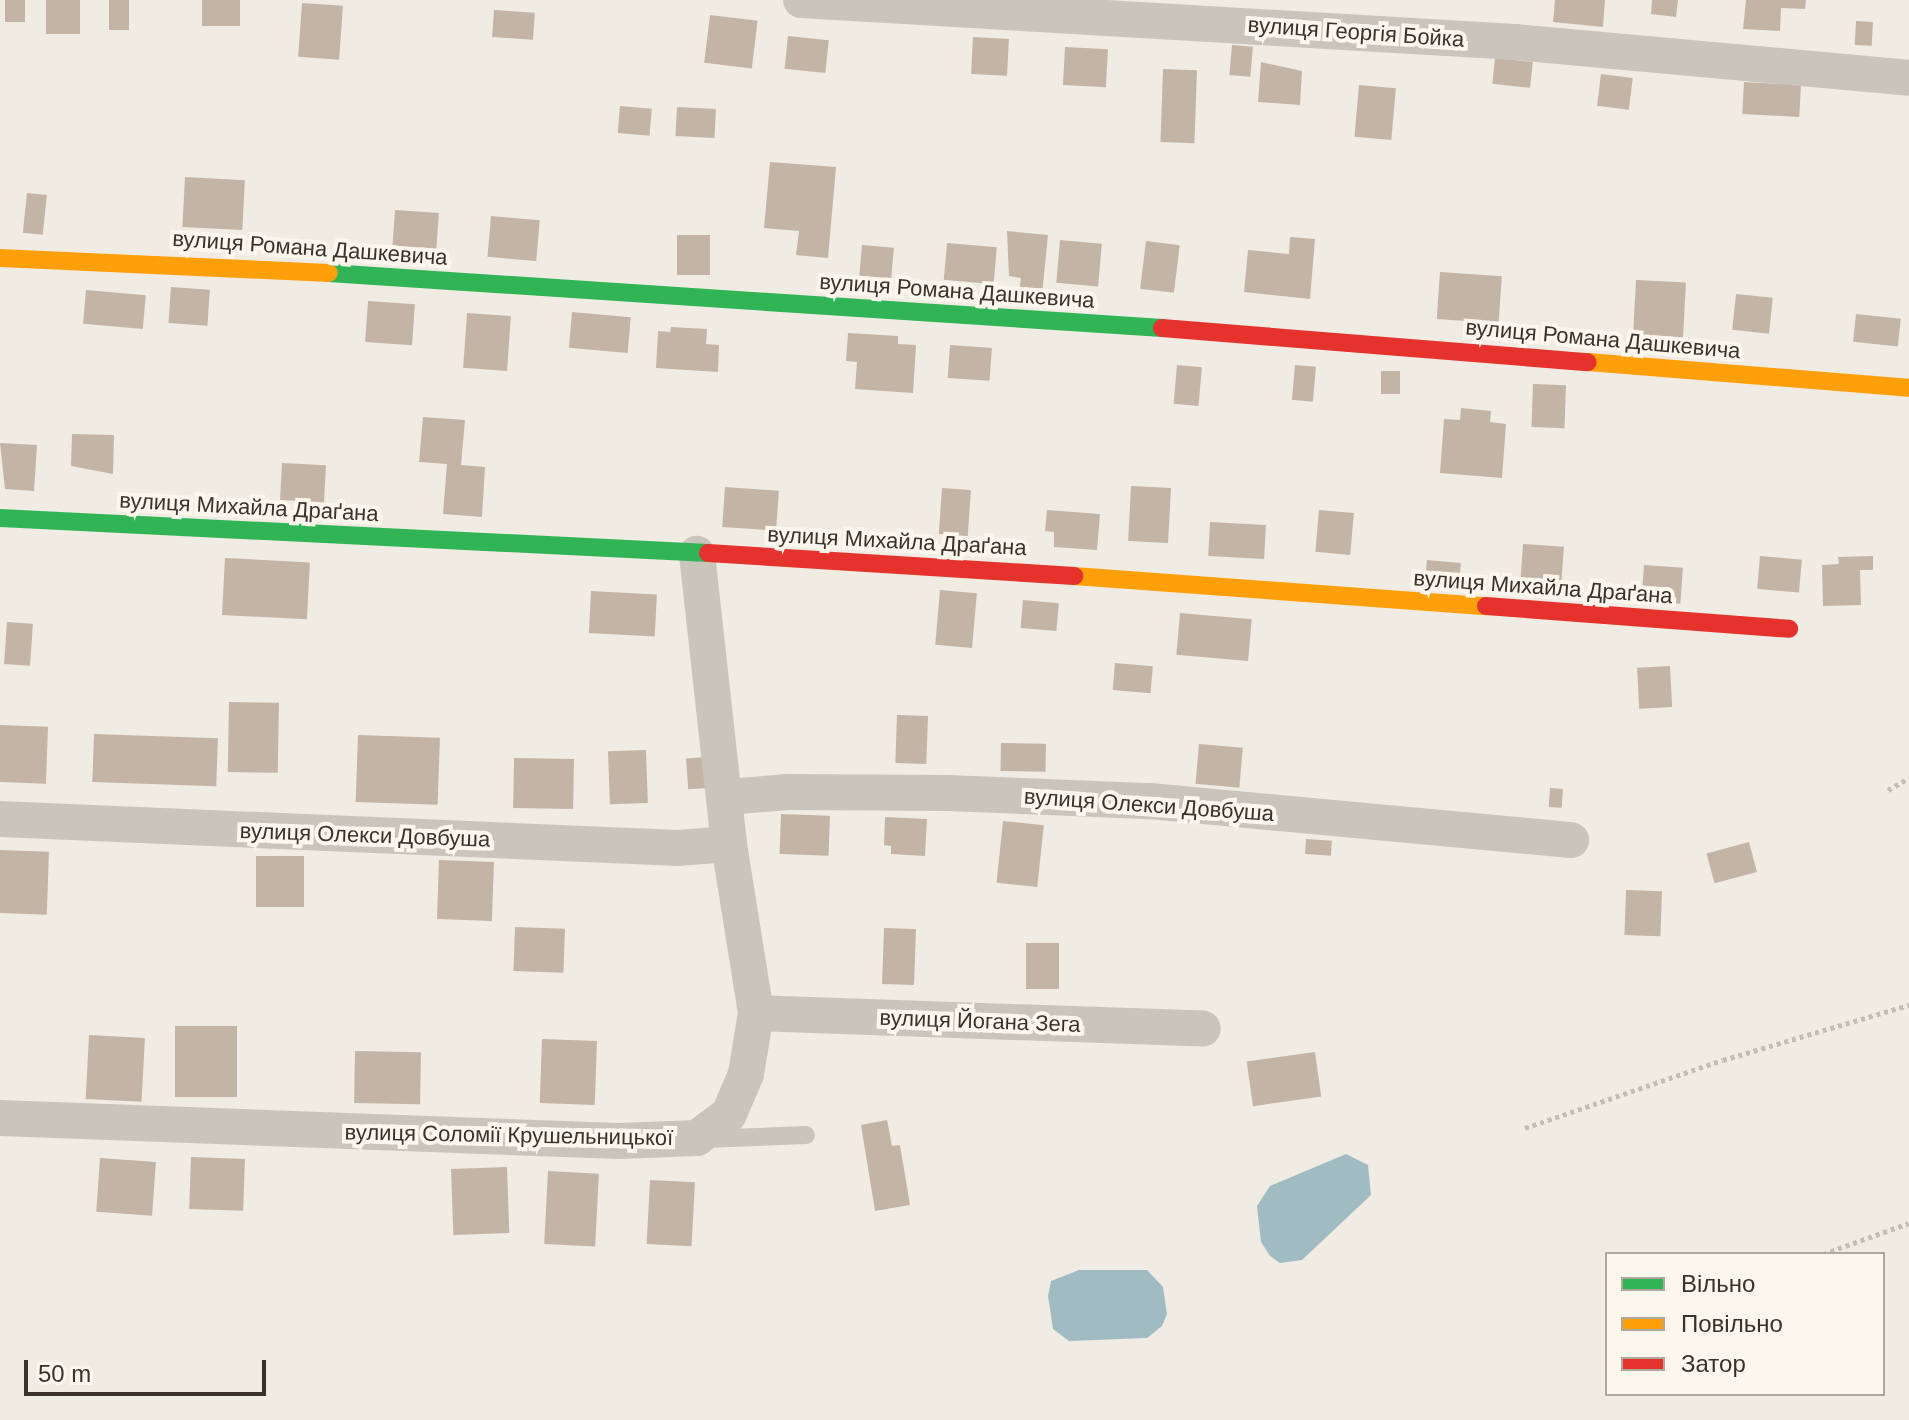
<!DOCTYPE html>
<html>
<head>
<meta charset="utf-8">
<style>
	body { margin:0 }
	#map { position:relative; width:1909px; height:1420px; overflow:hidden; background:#f0ece4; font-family:Helvetica,sans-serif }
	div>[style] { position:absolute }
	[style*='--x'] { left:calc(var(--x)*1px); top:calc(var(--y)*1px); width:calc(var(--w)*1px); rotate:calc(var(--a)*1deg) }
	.water>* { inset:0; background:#a0bbc1 }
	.building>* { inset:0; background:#c3b4a6; transform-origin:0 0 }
	.path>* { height:5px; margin-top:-2.5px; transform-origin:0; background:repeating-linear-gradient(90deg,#c2bdb5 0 4px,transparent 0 8px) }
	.lane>* { height:18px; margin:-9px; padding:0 9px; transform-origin:9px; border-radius:9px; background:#c9c5bd }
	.street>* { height:36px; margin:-18px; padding:0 18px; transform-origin:18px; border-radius:18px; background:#c9c5bd }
	.fast>* { height:18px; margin:-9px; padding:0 9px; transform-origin:9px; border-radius:9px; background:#30b455 }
	.slow>* { height:18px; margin:-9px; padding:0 9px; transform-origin:9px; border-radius:9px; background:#ff9f0a }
	.jam>* { height:18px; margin:-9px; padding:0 9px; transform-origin:9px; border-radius:9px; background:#e5322d }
	span { translate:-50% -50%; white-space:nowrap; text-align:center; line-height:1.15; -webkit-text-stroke:8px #fbf7ed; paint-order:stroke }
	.street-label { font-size:22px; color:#3b332b }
	.legend { position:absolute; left:1605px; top:1252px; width:280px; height:144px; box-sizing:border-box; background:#fbf7ed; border:2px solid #aea99f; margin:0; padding:10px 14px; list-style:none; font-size:24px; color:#3b332b }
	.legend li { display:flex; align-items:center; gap:16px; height:40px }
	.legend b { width:40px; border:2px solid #aea99f }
	.scale { position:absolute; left:24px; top:1360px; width:242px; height:36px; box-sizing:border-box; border:4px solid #3b332b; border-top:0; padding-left:10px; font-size:24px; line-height:28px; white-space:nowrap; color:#3b332b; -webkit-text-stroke:6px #fbf7ed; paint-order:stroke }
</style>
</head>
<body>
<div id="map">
	<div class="water">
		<i style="clip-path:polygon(1346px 1154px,1368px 1165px,1371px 1195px,1302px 1260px,1280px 1263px,1270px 1256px,1261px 1242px,1257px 1206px,1270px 1186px)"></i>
		<i style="clip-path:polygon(1079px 1270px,1147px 1270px,1163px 1287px,1167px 1314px,1162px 1326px,1147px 1338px,1069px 1341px,1053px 1329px,1048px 1296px,1051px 1281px)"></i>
	</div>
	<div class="building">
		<i style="left:5px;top:0;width:20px;height:22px"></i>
		<i style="left:46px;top:0;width:34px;height:34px"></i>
		<i style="left:109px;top:0;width:20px;height:30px"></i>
		<i style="left:202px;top:0;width:38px;height:26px"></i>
		<i style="clip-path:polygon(1555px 0,1605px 0,1603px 27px,1553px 22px)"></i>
		<i style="clip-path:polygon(1652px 0,1678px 0,1676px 17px,1651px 14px)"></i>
		<i style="clip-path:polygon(1746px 0,1806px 0,1805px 9px,1781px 8px,1780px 31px,1743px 29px)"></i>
		<i style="left:302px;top:3px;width:41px;height:54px;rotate:4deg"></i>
		<i style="left:494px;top:10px;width:41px;height:27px;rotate:4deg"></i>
		<i style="left:710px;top:15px;width:48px;height:48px;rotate:7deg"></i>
		<i style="left:1856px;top:21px;width:17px;height:24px;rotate:3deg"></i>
		<i style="left:788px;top:36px;width:41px;height:33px;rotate:6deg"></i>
		<i style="left:973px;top:37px;width:36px;height:37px;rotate:3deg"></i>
		<i style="left:1232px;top:45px;width:21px;height:30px;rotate:5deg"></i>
		<i style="left:1065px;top:47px;width:43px;height:38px;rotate:3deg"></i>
		<i style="left:1495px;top:58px;width:38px;height:26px;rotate:6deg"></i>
		<i style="clip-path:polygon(1261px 62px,1302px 71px,1300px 105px,1258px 102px)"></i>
		<i style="left:1163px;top:69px;width:34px;height:73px;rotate:2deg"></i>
		<i style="left:1601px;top:74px;width:32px;height:32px;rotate:7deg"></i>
		<i style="left:1744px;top:82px;width:57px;height:32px;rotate:3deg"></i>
		<i style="left:1359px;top:85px;width:37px;height:52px;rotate:5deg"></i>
		<i style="left:620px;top:106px;width:32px;height:27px;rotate:5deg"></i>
		<i style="left:677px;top:107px;width:39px;height:29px;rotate:3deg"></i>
		<i style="clip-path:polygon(770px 162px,836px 167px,828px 258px,796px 255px,799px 231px,764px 228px)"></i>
		<i style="left:185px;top:177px;width:60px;height:50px;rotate:3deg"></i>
		<i style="left:27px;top:193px;width:20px;height:40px;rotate:6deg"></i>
		<i style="left:395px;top:210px;width:44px;height:46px;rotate:4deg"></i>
		<i style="left:491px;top:216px;width:49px;height:41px;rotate:5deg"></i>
		<i style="clip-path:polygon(1007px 231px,1048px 235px,1042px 295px,1019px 293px,1021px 278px,1009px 276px)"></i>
		<i style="left:710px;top:235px;width:40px;height:33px;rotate:90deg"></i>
		<i style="clip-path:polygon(1290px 237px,1315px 239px,1310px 299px,1244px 292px,1248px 250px,1289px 254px)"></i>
		<i style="left:1060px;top:240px;width:42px;height:43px;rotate:5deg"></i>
		<i style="left:1146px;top:241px;width:34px;height:48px;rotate:7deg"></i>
		<i style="left:947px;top:243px;width:50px;height:37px;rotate:5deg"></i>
		<i style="left:862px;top:245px;width:32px;height:35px;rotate:5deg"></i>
		<i style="left:1440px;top:272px;width:62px;height:47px;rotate:4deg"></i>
		<i style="left:1636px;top:280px;width:50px;height:55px;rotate:3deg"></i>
		<i style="left:171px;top:287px;width:39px;height:36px;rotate:4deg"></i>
		<i style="left:86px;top:290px;width:60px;height:34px;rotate:5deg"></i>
		<i style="left:1736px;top:294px;width:37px;height:36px;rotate:6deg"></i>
		<i style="left:368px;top:301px;width:47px;height:41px;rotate:4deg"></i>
		<i style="left:572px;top:312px;width:59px;height:36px;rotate:5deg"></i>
		<i style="left:467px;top:313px;width:44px;height:55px;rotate:4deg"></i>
		<i style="left:1856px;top:314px;width:45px;height:28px;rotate:6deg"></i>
		<i style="clip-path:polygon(671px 327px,707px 329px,706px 344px,719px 345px,718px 372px,656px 368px,658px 331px,670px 332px)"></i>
		<i style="clip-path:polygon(848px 333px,898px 336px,898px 344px,916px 345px,913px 393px,855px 389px,857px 362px,846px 361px)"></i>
		<i style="left:950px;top:345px;width:42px;height:33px;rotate:4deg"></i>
		<i style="left:1177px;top:365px;width:25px;height:39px;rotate:5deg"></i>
		<i style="left:1295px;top:365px;width:21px;height:35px;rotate:5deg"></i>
		<i style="left:1381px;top:371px;width:19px;height:23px"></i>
		<i style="left:1533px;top:384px;width:33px;height:43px;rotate:2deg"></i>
		<i style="clip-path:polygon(1461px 408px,1491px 411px,1490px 422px,1506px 424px,1502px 478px,1440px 473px,1444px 419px,1460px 420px)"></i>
		<i style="clip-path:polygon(423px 417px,465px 420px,461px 465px,485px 467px,482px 517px,443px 514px,447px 464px,419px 462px)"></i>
		<i style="clip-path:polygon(72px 434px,114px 435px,113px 474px,71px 466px)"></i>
		<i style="clip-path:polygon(0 443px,37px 445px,34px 491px,5px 489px)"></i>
		<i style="left:282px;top:463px;width:44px;height:37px;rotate:3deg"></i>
		<i style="left:1131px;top:486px;width:40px;height:55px;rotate:3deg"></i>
		<i style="left:725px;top:487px;width:54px;height:40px;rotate:4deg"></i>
		<i style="left:942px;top:488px;width:29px;height:46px;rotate:4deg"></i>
		<i style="clip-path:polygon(1047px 510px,1100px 514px,1097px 550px,1054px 547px,1054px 532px,1045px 531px)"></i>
		<i style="left:1319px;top:510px;width:35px;height:42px;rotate:5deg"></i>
		<i style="left:1210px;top:522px;width:56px;height:34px;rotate:3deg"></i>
		<i style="left:1523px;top:544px;width:41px;height:40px;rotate:4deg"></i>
		<i style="left:1760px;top:556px;width:42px;height:33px;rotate:5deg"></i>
		<i style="clip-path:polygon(1873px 556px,1873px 570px,1860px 570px,1861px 605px,1823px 606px,1822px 565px,1839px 564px,1838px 557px)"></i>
		<i style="left:225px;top:558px;width:85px;height:57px;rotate:3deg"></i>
		<i style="left:1427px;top:560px;width:34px;height:19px;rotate:5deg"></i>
		<i style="left:1644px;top:565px;width:39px;height:36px;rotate:4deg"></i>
		<i style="left:940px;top:590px;width:37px;height:55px;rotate:5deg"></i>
		<i style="left:591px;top:591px;width:66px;height:42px;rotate:3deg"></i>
		<i style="left:1023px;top:600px;width:36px;height:28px;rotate:5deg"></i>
		<i style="left:1180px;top:613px;width:72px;height:42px;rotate:5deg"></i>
		<i style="left:7px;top:622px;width:26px;height:42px;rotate:4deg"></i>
		<i style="left:1115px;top:663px;width:38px;height:27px;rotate:5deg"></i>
		<i style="left:1670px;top:666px;width:41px;height:33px;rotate:87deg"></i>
		<i style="left:229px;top:702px;width:50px;height:70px;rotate:1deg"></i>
		<i style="left:897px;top:715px;width:31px;height:48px;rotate:2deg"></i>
		<i style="left:0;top:725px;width:48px;height:57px;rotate:2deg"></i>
		<i style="left:94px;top:734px;width:124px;height:48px;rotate:2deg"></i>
		<i style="left:358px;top:735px;width:82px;height:67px;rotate:2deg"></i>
		<i style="left:1001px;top:743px;width:45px;height:28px;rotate:1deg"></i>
		<i style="left:1199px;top:744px;width:44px;height:40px;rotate:5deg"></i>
		<i style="left:646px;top:750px;width:53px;height:38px;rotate:88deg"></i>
		<i style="left:706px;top:757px;width:31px;height:20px;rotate:86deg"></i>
		<i style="left:514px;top:758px;width:60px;height:50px;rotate:1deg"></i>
		<i style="left:1550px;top:788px;width:13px;height:19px;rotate:4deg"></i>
		<i style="left:781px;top:814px;width:49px;height:40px;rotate:2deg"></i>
		<i style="clip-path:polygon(885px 817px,927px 819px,925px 856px,891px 854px,891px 846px,884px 845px)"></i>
		<i style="left:1003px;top:821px;width:41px;height:62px;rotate:6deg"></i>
		<i style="left:1306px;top:839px;width:26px;height:15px;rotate:4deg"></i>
		<i style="left:1749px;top:842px;width:31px;height:44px;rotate:75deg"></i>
		<i style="left:0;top:850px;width:49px;height:63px;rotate:2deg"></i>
		<i style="left:256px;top:856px;width:48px;height:51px"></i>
		<i style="left:439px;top:860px;width:55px;height:59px;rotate:2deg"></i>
		<i style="left:1626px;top:890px;width:36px;height:45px;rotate:2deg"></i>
		<i style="left:515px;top:927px;width:50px;height:44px;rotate:2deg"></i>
		<i style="left:884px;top:928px;width:32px;height:56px;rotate:2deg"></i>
		<i style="left:1026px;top:943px;width:33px;height:46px"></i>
		<i style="left:175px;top:1026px;width:62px;height:71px"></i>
		<i style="left:89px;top:1035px;width:56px;height:64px;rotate:3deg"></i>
		<i style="left:542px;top:1039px;width:55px;height:64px;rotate:2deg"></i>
		<i style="left:355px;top:1051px;width:66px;height:52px;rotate:1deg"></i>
		<i style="left:1315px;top:1052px;width:45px;height:69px;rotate:82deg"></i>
		<i style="clip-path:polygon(887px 1120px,892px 1146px,900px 1145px,910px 1205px,875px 1211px,861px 1125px)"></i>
		<i style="left:191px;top:1157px;width:54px;height:52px;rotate:2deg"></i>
		<i style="left:100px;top:1158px;width:56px;height:54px;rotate:4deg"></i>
		<i style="left:507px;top:1167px;width:66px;height:56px;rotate:88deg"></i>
		<i style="left:548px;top:1171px;width:51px;height:73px;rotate:3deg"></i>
		<i style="left:650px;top:1180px;width:45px;height:64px;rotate:3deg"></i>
	</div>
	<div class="path">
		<i style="--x:1888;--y:790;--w:24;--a:-30"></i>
		<i style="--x:1525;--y:1128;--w:209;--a:-19"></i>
		<i style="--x:1723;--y:1060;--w:194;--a:-16.5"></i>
		<i style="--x:1823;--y:1254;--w:91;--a:-19.8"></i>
	</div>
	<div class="lane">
		<i style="--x:704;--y:1139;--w:102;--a:-2.2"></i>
	</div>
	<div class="street">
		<i style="--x:801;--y:0;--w:715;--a:3.37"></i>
		<i style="--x:1515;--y:42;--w:396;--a:5.2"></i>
		<i style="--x:727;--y:797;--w:61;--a:-4.7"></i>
		<i style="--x:788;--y:792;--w:159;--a:0.4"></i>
		<i style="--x:947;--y:793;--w:203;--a:2.3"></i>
		<i style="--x:1150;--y:801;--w:423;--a:5.3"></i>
		<i style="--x:0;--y:819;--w:679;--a:2.45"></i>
		<i style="--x:678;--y:848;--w:51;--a:-4.5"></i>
		<i style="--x:756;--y:1013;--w:447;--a:2"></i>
		<i style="--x:0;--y:1118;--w:619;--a:2.13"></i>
		<i style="--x:619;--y:1141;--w:78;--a:-2.2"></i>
		<i style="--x:697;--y:1138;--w:40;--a:-37"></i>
		<i style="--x:729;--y:1114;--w:43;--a:-67"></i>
		<i style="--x:746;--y:1074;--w:62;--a:-80.7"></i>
		<i style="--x:756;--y:1013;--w:171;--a:-99.1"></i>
		<i style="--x:729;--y:844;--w:292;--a:-96.3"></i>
	</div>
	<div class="fast">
		<i style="--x:329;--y:273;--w:835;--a:3.78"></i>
		<i style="--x:0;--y:518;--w:709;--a:2.83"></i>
	</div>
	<div class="slow">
		<i style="--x:0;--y:258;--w:329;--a:2.6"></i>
		<i style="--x:1588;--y:362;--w:322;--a:4.6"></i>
		<i style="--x:1074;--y:576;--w:413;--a:4.2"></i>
	</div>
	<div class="jam">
		<i style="--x:1162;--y:328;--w:427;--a:4.6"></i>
		<i style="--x:708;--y:553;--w:367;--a:3.6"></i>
		<i style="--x:1486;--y:606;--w:304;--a:4.3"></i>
	</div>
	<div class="street-label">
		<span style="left:1356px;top:32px;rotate:4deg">вулиця Георгія Бойка</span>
		<span style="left:310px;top:248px;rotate:4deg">вулиця Романа Дашкевича</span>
		<span style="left:957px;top:291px;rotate:4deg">вулиця Романа Дашкевича</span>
		<span style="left:1603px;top:339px;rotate:5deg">вулиця Романа Дашкевича</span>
		<span style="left:249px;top:507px;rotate:3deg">вулиця Михайла Драґана</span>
		<span style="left:897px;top:541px;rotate:3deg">вулиця Михайла Драґана</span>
		<span style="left:1543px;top:587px;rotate:4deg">вулиця Михайла Драґана</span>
		<span style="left:1149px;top:805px;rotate:4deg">вулиця Олекси Довбуша</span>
		<span style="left:365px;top:835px;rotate:2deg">вулиця Олекси Довбуша</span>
		<span style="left:980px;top:1021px;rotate:2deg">вулиця Йогана Зега</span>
		<span style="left:509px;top:1135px;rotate:1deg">вулиця Соломії Крушельницької</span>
	</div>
	<ul class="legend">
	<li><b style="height:10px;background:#30b455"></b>Вільно</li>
	<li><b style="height:10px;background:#ff9f0a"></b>Повільно</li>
	<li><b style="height:10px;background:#e5322d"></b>Затор</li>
	</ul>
	<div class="scale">50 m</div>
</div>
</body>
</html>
